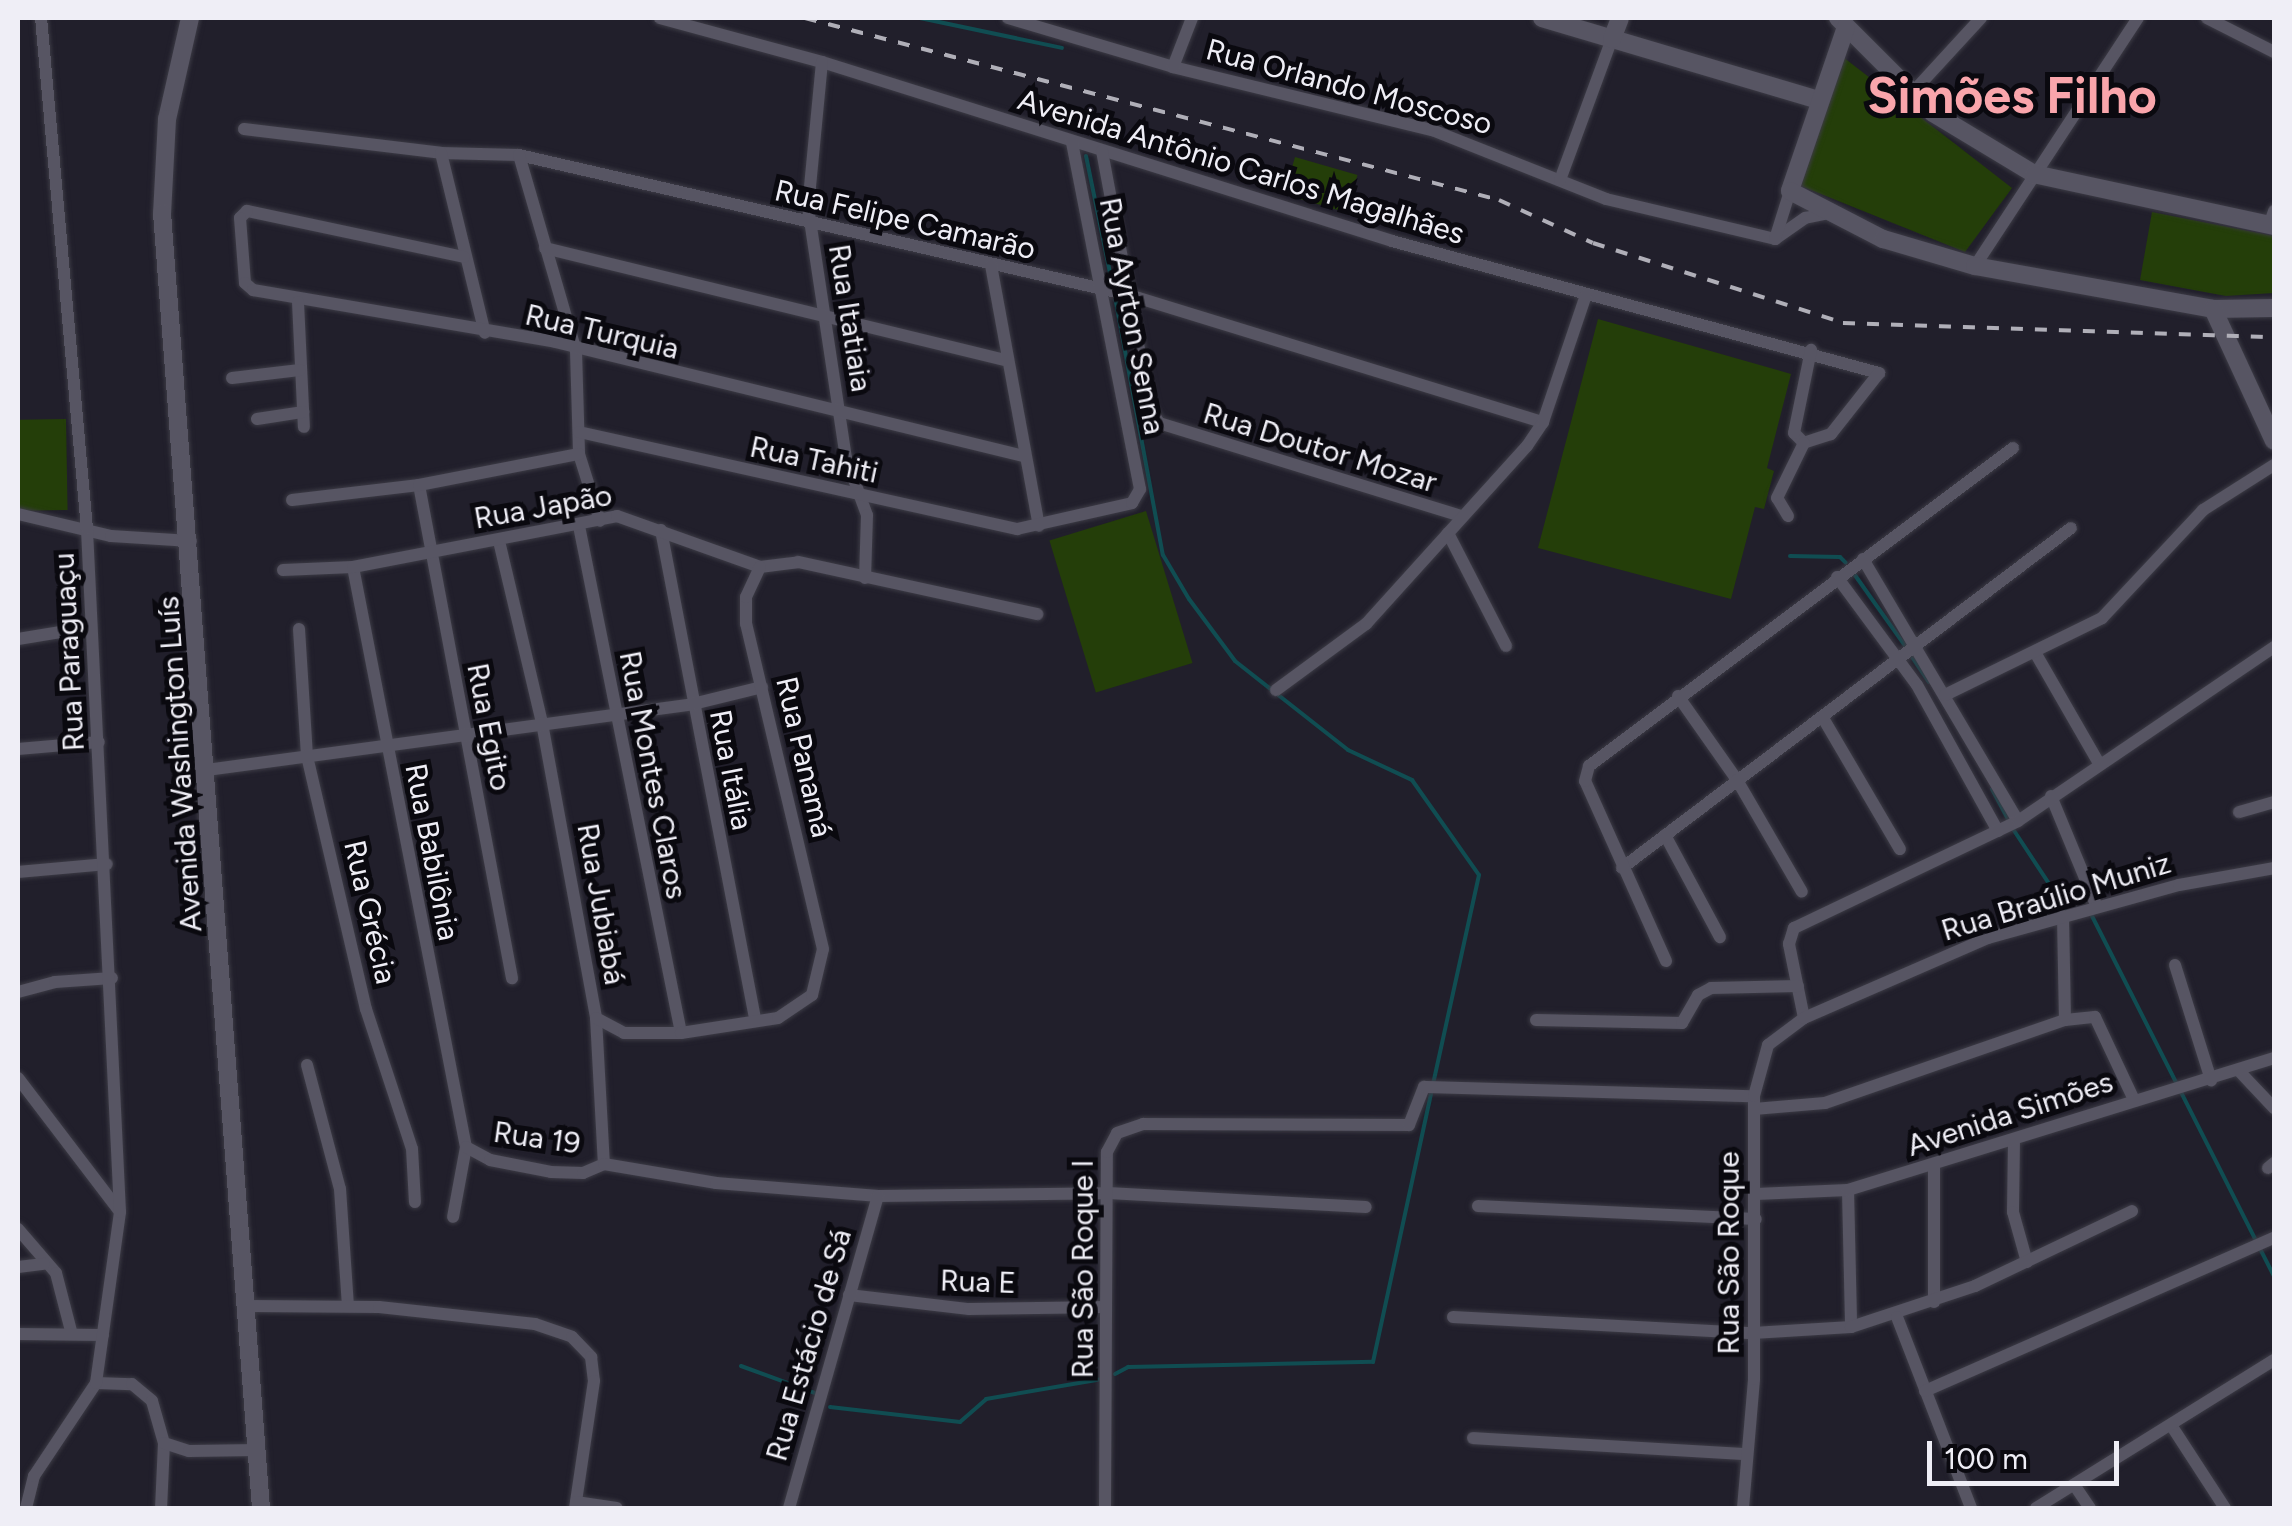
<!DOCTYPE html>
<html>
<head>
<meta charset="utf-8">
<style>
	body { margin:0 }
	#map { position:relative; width:2292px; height:1526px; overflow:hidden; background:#211f2b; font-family:Figtree,sans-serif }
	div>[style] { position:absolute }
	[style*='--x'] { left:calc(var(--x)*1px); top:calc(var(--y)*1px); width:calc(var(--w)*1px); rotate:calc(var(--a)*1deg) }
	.green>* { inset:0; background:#243e09; transform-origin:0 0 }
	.stream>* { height:4px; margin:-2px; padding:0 2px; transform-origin:2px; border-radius:2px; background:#104d52 }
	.roads { filter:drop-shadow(0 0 2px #3c3b45) drop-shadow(0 0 2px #3c3b45) }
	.street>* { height:12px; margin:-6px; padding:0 6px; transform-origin:6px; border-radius:6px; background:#575563 }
	.secondary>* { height:18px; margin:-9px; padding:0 9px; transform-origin:9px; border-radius:9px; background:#575563 }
	.rail>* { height:4px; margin-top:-2px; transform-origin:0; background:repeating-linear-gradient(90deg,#b0afb8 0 12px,transparent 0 24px) }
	span { translate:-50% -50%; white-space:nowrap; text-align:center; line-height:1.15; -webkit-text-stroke:10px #0a090f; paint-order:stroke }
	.street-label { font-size:30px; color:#efeef6 }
	.town-label { font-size:50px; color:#f9a5ab; font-weight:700 }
	.frame { position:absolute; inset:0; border:20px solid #efeef6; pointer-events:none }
	.scale { position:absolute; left:1927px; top:1441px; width:192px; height:45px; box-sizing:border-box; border:5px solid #efeef6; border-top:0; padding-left:12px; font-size:30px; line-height:35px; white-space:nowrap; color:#efeef6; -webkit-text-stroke:8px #0a090f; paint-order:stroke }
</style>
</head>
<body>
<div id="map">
	<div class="green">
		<i style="clip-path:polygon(1843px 57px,2012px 188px,1965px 252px,1801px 186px)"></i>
		<i style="left:1295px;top:157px;width:65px;height:39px;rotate:16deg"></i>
		<i style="clip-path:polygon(2152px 212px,2274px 236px,2274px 293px,2226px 296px,2140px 280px)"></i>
		<i style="clip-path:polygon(1598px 319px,1791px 374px,1767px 468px,1774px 471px,1764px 509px,1755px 507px,1731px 599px,1538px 548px)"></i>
		<i style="left:66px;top:419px;width:91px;height:48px;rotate:89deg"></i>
		<i style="left:1146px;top:511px;width:159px;height:101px;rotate:73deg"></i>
	</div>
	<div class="stream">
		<i style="--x:920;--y:18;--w:145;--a:11.9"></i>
		<i style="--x:1086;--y:156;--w:125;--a:78.4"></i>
		<i style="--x:1115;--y:297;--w:262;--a:79.5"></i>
		<i style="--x:1163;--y:555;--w:51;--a:59.4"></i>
		<i style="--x:1189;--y:599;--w:77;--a:53.4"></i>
		<i style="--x:1235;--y:661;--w:144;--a:38.2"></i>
		<i style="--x:1348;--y:750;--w:71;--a:25.1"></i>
		<i style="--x:1412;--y:780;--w:116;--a:54.8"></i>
		<i style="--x:1479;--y:875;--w:214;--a:102.4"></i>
		<i style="--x:1790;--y:556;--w:50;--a:1.1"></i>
		<i style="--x:1840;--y:557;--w:8;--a:45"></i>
		<i style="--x:1852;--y:571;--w:93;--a:54.6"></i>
		<i style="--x:1912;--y:657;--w:30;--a:56"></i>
		<i style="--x:1992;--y:789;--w:34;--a:62"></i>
		<i style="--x:2013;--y:829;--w:95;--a:56.6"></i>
		<i style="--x:2092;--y:916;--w:403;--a:63.2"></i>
		<i style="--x:741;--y:1366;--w:79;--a:20"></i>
		<i style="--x:1115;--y:1374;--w:15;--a:-28"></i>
		<i style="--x:1128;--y:1367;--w:245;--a:-1.2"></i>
		<i style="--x:1373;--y:1362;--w:275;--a:-77.8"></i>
		<i style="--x:830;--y:1407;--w:131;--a:6.6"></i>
		<i style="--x:960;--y:1422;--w:35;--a:-41"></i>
		<i style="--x:986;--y:1399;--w:118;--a:-9.8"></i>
	</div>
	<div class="roads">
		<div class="street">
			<i style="--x:660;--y:18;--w:168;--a:15.2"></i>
			<i style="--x:822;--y:62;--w:597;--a:17.43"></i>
			<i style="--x:1392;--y:241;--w:505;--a:15.17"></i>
			<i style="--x:1879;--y:373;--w:78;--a:128.2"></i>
			<i style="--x:1831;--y:434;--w:28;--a:162"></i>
			<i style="--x:1008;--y:18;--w:172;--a:16.5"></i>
			<i style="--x:1173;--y:67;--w:267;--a:13.7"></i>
			<i style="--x:1432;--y:130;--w:187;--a:21.6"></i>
			<i style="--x:1606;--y:199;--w:174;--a:13.3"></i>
			<i style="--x:2207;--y:18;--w:75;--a:26.9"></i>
			<i style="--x:822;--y:62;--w:146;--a:95.5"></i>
			<i style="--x:808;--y:207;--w:254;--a:81.4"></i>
			<i style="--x:846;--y:458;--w:61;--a:69.8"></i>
			<i style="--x:867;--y:515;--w:63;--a:91.8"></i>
			<i style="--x:1173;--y:67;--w:53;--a:-68.8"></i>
			<i style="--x:1912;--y:93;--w:102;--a:-47.4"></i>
			<i style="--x:244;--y:129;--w:198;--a:6.9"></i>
			<i style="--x:441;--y:153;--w:78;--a:1.5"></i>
			<i style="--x:519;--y:155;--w:626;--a:12.93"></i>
			<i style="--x:1129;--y:295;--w:433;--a:17.1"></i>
			<i style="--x:1102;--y:151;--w:261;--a:79.4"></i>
			<i style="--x:1150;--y:408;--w:17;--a:59"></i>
			<i style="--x:1159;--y:423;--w:316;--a:17.1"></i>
			<i style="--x:441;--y:153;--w:185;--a:76.3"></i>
			<i style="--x:519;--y:155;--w:204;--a:73.8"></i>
			<i style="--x:576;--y:351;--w:103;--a:88.3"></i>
			<i style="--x:579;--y:454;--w:70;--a:72.6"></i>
			<i style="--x:1560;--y:180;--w:150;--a:-69.8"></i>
			<i style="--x:2269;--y:225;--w:15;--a:-70"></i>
			<i style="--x:1775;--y:239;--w:37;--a:-35"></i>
			<i style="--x:1805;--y:218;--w:24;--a:-12"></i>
			<i style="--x:1775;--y:239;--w:50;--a:-72.6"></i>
			<i style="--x:545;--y:248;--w:473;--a:13.7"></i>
			<i style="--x:464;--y:257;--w:222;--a:-168"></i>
			<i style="--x:247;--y:211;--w:10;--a:135"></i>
			<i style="--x:240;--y:218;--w:65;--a:85.6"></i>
			<i style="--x:245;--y:283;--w:11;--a:41"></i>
			<i style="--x:253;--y:290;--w:307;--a:9.7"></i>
			<i style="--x:556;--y:342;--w:481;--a:13.7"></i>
			<i style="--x:991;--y:265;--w:265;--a:79.6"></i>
			<i style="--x:1975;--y:266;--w:297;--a:-56.7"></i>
			<i style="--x:298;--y:302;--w:125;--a:87.3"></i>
			<i style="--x:232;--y:378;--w:68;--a:-6.7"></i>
			<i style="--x:257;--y:419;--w:47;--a:-8.7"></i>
			<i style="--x:579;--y:432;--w:449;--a:12.5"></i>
			<i style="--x:1017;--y:529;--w:118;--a:-12.7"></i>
			<i style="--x:1132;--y:503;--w:16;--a:-60"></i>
			<i style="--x:1140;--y:489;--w:354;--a:-101.1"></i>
			<i style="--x:1804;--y:443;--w:14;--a:-135"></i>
			<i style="--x:1794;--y:433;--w:85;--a:-78.4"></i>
			<i style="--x:419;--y:485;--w:502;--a:79.32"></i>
			<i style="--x:292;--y:500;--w:128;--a:-6.7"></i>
			<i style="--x:419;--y:485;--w:163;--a:-11"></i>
			<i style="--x:18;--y:514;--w:96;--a:13.3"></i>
			<i style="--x:111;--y:536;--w:80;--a:3.6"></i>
			<i style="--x:1788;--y:516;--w:21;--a:-121"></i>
			<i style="--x:1777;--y:498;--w:61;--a:-63.9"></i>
			<i style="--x:579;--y:526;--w:517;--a:78.62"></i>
			<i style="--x:661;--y:530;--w:498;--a:79.1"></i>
			<i style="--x:1448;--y:533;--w:127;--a:62.8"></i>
			<i style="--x:499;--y:541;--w:187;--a:76.7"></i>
			<i style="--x:542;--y:723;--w:300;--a:79.6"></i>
			<i style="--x:596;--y:1018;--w:146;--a:86.9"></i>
			<i style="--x:1863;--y:559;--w:304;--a:59.4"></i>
			<i style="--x:353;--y:567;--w:591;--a:78.98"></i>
			<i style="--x:466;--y:1147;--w:71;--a:100.5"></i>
			<i style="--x:283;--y:570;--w:70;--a:-2.5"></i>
			<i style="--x:353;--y:567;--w:269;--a:-10.9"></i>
			<i style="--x:617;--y:516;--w:152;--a:19.6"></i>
			<i style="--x:760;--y:567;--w:38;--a:-7"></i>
			<i style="--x:798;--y:562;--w:245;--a:12.3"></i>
			<i style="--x:1837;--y:577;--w:134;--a:53.5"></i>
			<i style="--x:1917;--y:685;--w:167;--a:61"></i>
			<i style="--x:299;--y:629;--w:127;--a:86.4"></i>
			<i style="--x:307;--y:756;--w:260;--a:76.9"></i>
			<i style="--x:366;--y:1009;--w:147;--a:71.8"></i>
			<i style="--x:412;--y:1149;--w:53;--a:86.8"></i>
			<i style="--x:18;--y:639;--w:74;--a:-9.3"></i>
			<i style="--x:2036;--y:654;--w:125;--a:60.1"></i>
			<i style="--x:1276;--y:690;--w:112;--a:-36.3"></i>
			<i style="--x:1366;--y:624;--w:240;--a:-47.9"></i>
			<i style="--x:1527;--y:446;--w:29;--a:-56"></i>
			<i style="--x:1543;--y:422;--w:134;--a:-71.3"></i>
			<i style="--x:1945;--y:695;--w:175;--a:-26.1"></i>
			<i style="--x:2102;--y:618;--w:148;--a:-46.9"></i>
			<i style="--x:2203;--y:510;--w:84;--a:-32.4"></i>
			<i style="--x:1678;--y:696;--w:103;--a:54.9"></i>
			<i style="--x:1737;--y:780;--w:129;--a:59.9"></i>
			<i style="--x:1823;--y:718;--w:152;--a:59.6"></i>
			<i style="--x:18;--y:749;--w:81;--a:-4.9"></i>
			<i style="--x:207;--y:770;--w:490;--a:-7.7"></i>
			<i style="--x:693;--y:704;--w:71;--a:-13.8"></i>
			<i style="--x:2051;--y:796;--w:120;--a:67.5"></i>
			<i style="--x:2239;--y:812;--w:36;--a:-16"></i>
			<i style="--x:1665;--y:835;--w:116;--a:61.7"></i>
			<i style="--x:1622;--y:868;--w:563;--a:-37.13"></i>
			<i style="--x:18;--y:872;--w:89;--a:-5.1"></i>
			<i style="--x:1666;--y:961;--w:197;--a:-114.2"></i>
			<i style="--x:1585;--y:781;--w:16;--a:-75"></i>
			<i style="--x:1589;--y:766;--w:530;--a:-36.87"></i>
			<i style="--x:2175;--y:965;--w:121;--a:72.6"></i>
			<i style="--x:18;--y:992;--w:38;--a:-15"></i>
			<i style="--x:55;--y:982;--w:57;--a:-4"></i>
			<i style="--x:596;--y:1018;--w:32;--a:28"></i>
			<i style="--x:624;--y:1033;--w:57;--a:0"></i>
			<i style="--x:681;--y:1033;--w:98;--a:-8.8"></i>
			<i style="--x:778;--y:1018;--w:41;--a:-34.1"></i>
			<i style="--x:812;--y:995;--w:47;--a:-76.6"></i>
			<i style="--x:823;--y:949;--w:334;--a:-103.3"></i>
			<i style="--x:746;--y:624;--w:27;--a:-90"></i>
			<i style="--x:746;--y:597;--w:33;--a:-65"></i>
			<i style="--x:1804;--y:1018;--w:76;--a:-101.5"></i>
			<i style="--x:1789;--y:944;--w:17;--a:-73"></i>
			<i style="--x:1794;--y:928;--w:248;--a:-25.5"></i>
			<i style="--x:2018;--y:821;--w:310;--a:-34.2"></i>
			<i style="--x:1536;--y:1020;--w:146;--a:1.2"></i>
			<i style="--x:1682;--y:1023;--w:32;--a:-60"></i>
			<i style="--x:1698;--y:995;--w:15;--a:-28"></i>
			<i style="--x:1711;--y:988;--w:87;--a:-1.3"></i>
			<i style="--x:2065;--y:1020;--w:30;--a:-6"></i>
			<i style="--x:2095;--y:1017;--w:92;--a:64.8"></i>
			<i style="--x:307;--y:1065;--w:128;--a:75.1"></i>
			<i style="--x:340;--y:1189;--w:117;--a:86.1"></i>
			<i style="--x:2240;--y:1072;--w:50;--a:46.6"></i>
			<i style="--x:18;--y:1078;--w:168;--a:52.7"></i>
			<i style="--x:1754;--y:1109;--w:71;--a:-4.8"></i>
			<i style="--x:1825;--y:1103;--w:254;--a:-19.1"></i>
			<i style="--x:2065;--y:1020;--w:104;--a:-91.1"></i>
			<i style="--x:2014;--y:1140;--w:72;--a:90.8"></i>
			<i style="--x:2013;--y:1212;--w:52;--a:74.4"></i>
			<i style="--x:466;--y:1147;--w:27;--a:28"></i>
			<i style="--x:490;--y:1160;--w:62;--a:11.1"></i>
			<i style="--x:551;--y:1172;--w:32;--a:2"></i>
			<i style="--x:583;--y:1173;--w:23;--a:-23"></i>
			<i style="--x:604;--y:1164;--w:114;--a:9.6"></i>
			<i style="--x:716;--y:1183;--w:163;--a:4.6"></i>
			<i style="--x:878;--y:1196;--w:230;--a:-0.7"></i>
			<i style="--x:1108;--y:1193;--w:258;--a:3.1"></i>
			<i style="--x:2268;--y:1168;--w:8;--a:-40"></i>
			<i style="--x:1848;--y:1190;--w:137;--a:88.7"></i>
			<i style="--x:1756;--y:1194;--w:92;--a:-2.5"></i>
			<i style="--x:1848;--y:1190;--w:446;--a:-17.2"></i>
			<i style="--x:1478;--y:1206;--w:278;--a:2.7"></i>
			<i style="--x:18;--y:1229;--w:58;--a:49.2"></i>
			<i style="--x:56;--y:1273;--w:60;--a:75.5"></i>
			<i style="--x:18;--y:1267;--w:26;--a:-7"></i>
			<i style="--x:849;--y:1295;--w:121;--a:6.7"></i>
			<i style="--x:969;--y:1309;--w:137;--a:-0.8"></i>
			<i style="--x:1934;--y:1302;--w:138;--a:-90"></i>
			<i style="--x:249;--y:1306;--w:130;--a:0.4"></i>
			<i style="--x:379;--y:1307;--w:157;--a:6.2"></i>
			<i style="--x:535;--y:1324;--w:39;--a:19"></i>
			<i style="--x:572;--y:1337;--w:28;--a:46"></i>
			<i style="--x:591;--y:1357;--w:24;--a:83"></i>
			<i style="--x:594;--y:1381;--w:128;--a:98.5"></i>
			<i style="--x:1453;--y:1317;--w:300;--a:3.1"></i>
			<i style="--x:1753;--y:1333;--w:98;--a:-3.5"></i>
			<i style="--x:1851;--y:1327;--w:131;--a:-18.3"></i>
			<i style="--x:1975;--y:1286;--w:174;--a:-25.5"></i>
			<i style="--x:1897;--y:1317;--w:205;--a:68.8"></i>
			<i style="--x:18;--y:1334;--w:85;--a:0.7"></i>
			<i style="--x:96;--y:1383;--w:36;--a:2"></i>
			<i style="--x:132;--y:1384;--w:26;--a:40"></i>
			<i style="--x:152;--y:1401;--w:44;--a:74.1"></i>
			<i style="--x:164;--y:1443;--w:65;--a:92.6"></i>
			<i style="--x:1925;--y:1391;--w:381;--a:-23.7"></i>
			<i style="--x:2171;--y:1425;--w:99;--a:57"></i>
			<i style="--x:1473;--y:1438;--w:273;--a:3.4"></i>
			<i style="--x:164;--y:1443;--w:26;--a:18"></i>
			<i style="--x:189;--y:1451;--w:69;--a:-0.8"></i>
			<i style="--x:2075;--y:1486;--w:27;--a:56"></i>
			<i style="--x:576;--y:1502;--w:41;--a:8.3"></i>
			<i style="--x:26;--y:1508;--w:33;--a:-76"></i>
			<i style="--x:34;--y:1476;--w:112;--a:-56.3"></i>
			<i style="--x:96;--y:1383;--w:173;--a:-82"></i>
			<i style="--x:120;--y:1212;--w:684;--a:-92.77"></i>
			<i style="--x:87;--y:529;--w:513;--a:-95.14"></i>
			<i style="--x:789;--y:1508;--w:324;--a:-74.1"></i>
			<i style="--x:1105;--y:1508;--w:356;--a:-89.7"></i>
			<i style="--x:1107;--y:1152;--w:21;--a:-62"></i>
			<i style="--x:1117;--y:1133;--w:28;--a:-19"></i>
			<i style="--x:1143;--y:1124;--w:266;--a:0.2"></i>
			<i style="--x:1409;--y:1125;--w:41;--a:-68.5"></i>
			<i style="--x:1424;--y:1087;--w:330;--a:1.6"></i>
			<i style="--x:1743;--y:1508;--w:129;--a:-85.1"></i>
			<i style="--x:1754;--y:1379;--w:283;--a:-90"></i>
			<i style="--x:1754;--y:1096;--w:53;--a:-74.6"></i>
			<i style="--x:1768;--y:1045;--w:45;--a:-36.9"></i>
			<i style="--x:1804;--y:1018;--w:201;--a:-23.5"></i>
			<i style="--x:1988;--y:938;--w:198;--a:-15.5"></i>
			<i style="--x:2179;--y:885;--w:97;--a:-10.1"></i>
			<i style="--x:2036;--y:1508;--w:280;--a:-31.9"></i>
		</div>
		<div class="secondary">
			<i style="--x:190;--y:18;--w:104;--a:102.8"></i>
			<i style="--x:167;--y:119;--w:94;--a:93"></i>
			<i style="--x:162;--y:213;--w:1299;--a:85.63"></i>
			<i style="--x:1542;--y:18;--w:288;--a:16.5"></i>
			<i style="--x:1838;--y:18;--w:134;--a:45"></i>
			<i style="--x:1933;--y:113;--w:118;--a:31.1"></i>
			<i style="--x:2034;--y:174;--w:246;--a:12.2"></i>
			<i style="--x:1846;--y:27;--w:173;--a:108.9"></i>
			<i style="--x:1790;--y:191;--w:105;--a:27.3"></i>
			<i style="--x:1883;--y:239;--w:96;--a:16.4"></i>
			<i style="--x:1975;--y:266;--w:242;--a:10.2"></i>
			<i style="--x:2213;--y:309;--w:61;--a:-0.9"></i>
			<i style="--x:1612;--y:39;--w:22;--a:-69"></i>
			<i style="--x:2213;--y:309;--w:145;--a:65.2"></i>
		</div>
	</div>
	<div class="rail">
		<i style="--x:805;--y:18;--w:717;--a:14.69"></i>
		<i style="--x:1499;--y:200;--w:103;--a:24.6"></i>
		<i style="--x:1593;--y:243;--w:262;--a:17.7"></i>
		<i style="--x:1843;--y:323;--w:431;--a:1.9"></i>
	</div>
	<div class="street-label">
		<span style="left:1349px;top:87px;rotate:15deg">Rua Orlando Moscoso</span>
		<span style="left:1241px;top:167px;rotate:17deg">Avenida Antônio Carlos Magalhães</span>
		<span style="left:905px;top:220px;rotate:13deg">Rua Felipe Camarão</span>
		<span style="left:1132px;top:316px;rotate:79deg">Rua Ayrton Senna</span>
		<span style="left:850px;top:318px;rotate:81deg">Rua Itatiaia</span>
		<span style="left:602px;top:332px;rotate:13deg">Rua Turquia</span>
		<span style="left:1320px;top:448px;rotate:17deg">Rua Doutor Mozar</span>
		<span style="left:814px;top:460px;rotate:12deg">Rua Tahiti</span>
		<span style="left:543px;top:507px;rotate:-10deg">Rua Japão</span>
		<span style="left:69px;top:652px;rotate:-93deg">Rua Paraguaçu</span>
		<span style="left:489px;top:727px;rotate:79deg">Rua Egito</span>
		<span style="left:804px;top:757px;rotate:77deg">Rua Panamá</span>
		<span style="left:180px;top:764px;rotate:-94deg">Avenida Washington Luís</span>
		<span style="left:731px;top:770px;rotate:79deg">Rua Itália</span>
		<span style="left:653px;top:775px;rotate:79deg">Rua Montes Claros</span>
		<span style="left:432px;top:852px;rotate:79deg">Rua Babilônia</span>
		<span style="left:2056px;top:897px;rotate:-17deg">Rua Braúlio Muniz</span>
		<span style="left:601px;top:904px;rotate:80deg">Rua Jubiabá</span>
		<span style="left:370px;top:912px;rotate:77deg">Rua Grécia</span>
		<span style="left:2010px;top:1114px;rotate:-18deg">Avenida Simões</span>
		<span style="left:537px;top:1138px;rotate:8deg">Rua 19</span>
		<span style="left:1729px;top:1253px;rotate:-90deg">Rua São Roque</span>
		<span style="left:1083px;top:1269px;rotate:-90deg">Rua São Roque I</span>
		<span style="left:978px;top:1282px;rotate:2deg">Rua E</span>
		<span style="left:809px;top:1345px;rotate:-74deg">Rua Estácio de Sá</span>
	</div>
	<div class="town-label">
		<span style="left:2012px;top:96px">Simões Filho</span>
	</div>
	<div class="frame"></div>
	<div class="scale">100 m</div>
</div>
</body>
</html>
